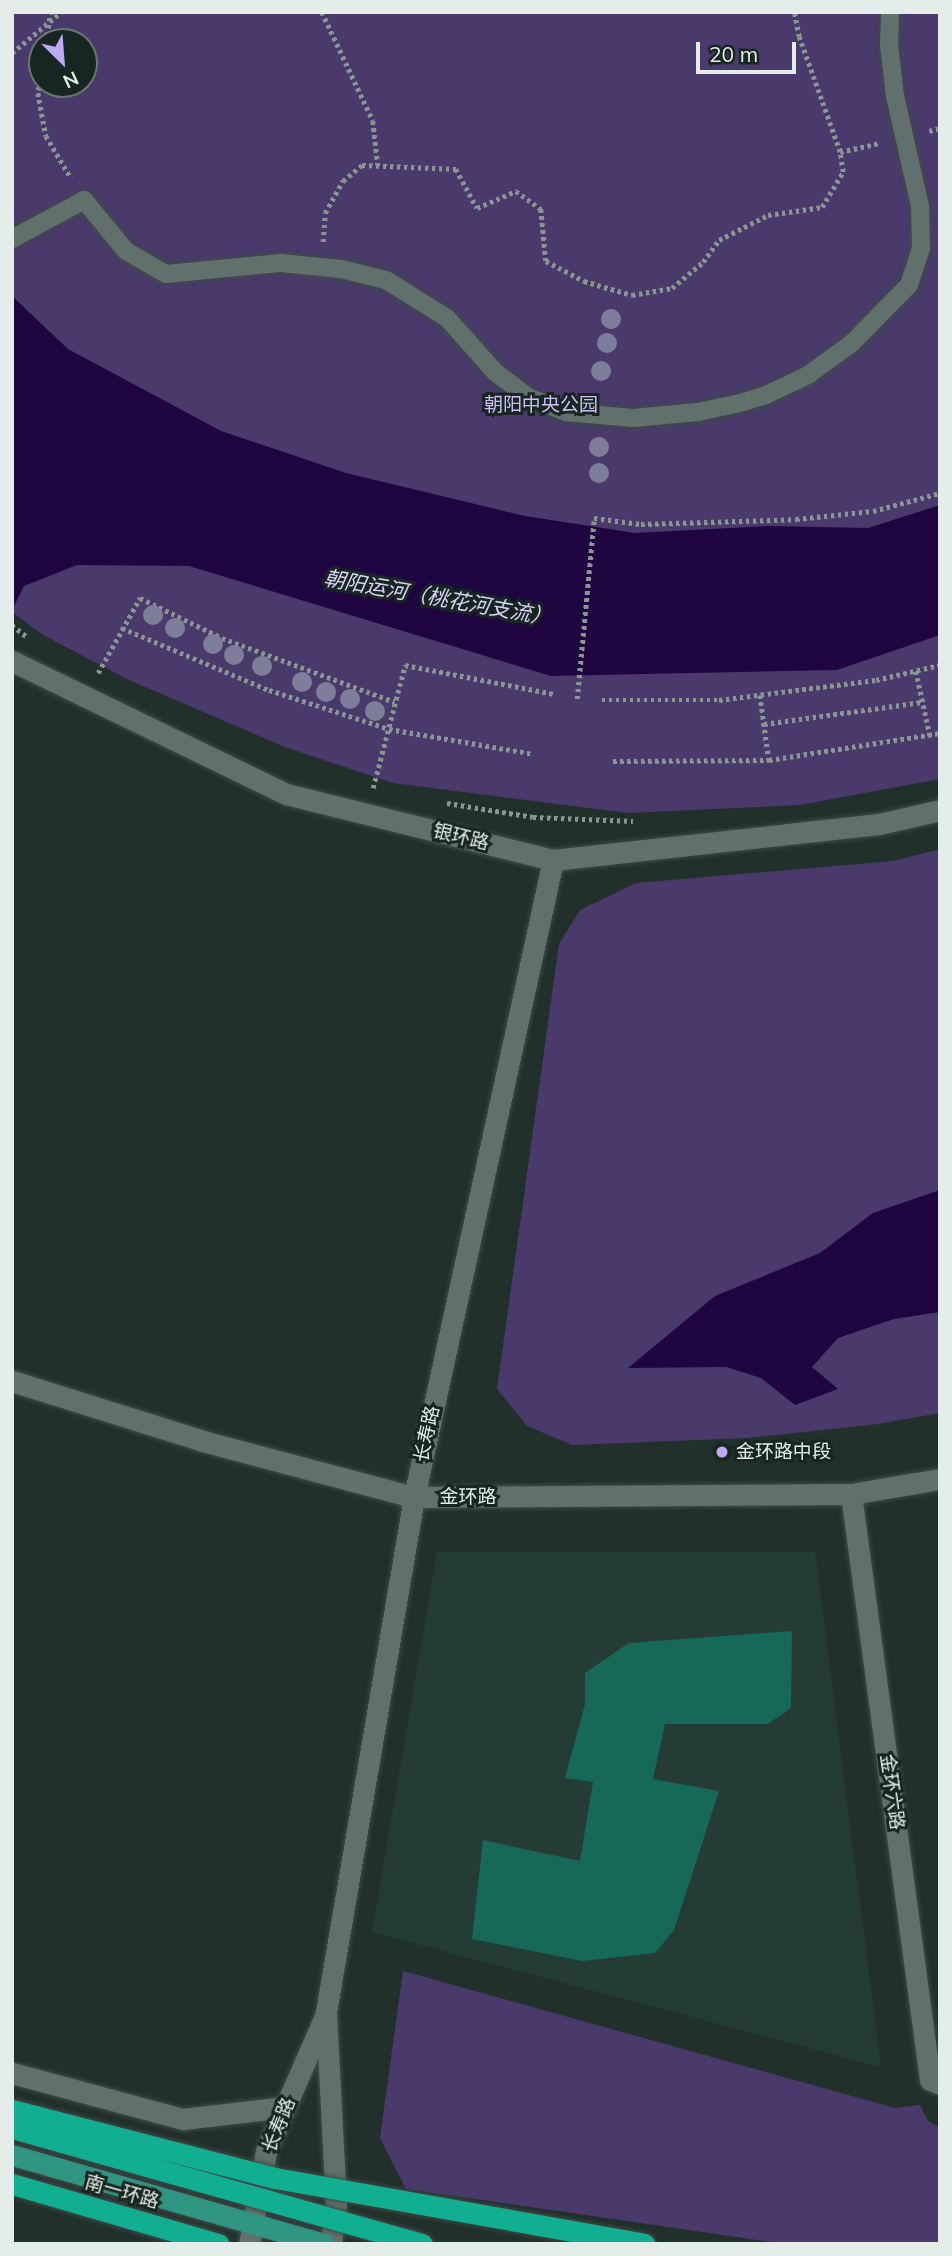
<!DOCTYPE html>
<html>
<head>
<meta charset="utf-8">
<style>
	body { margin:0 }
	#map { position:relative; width:952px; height:2256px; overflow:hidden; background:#22302c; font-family:Mulish,"Noto Sans SC",sans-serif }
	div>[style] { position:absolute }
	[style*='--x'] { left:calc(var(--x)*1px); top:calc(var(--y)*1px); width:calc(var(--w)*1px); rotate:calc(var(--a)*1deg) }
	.built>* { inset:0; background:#253c36 }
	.green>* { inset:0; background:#493a6b }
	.water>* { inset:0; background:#200641 }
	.building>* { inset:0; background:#166957 }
	.path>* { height:4.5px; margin-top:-2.25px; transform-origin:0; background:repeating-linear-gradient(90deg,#8a9692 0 3.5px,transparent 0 7px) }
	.roads { filter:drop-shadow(0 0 2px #3e4b47) drop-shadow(0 0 2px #3e4b47) }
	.lane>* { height:18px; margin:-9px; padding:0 9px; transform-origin:9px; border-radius:9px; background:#61706c }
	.street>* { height:21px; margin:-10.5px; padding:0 10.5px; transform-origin:10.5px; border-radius:10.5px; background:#61706c }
	.secondary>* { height:21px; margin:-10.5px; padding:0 10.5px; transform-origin:10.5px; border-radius:10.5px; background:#61706c }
	.primary>* { height:21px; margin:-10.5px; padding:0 10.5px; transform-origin:10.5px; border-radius:10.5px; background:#319583 }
	.highway>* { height:21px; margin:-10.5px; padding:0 10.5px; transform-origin:10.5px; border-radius:10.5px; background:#11ae92 }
	.bridges { filter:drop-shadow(0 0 2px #3e4b47) drop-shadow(0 0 2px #3e4b47) }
	.highway-bridge>* { height:21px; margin:-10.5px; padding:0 10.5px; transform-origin:10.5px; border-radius:10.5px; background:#11ae92 }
	.trees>* { width:20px; height:20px; margin:-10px; border-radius:50%; background:#7f7e9a }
	.dots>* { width:19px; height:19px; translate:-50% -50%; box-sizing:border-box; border:4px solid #182622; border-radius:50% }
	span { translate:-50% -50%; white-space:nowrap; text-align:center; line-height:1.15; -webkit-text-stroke:6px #182622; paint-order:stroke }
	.park-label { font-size:19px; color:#cbbdf4 }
	.street-label { font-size:19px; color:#e4edea }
	.poi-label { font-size:19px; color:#e4edea }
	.left { translate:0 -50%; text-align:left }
	.water-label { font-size:21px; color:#dad1f7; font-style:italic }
	.frame { position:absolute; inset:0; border:14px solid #e4edea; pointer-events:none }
	.north { position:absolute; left:28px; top:28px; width:70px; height:70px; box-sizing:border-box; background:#182622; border:2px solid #6a7672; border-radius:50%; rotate:155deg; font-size:19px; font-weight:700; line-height:28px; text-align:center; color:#e4edea }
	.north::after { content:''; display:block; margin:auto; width:24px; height:32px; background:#bea9f4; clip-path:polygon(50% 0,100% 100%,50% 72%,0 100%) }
	.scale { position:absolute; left:696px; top:42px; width:100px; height:32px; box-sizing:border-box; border:4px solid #e4edea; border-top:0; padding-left:9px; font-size:21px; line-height:24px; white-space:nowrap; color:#e4edea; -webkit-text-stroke:5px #182622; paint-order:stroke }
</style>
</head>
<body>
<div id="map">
	<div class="built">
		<i style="clip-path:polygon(437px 1552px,815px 1552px,881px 2067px,372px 1932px)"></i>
	</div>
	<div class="green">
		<i style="clip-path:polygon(evenodd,12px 12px,940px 12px,940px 779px,800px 805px,628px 813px,393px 783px,285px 747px,129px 680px,43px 635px,12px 612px,12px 12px,42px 42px,84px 42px,84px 84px,42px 84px,42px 42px)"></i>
		<i style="clip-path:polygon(940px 849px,940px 1413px,878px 1424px,747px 1438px,572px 1445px,527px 1426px,497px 1389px,559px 944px,580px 910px,636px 883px,893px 861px)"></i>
		<i style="clip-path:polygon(403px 1971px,895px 2108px,920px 2105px,928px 2121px,940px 2128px,940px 2244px,785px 2244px,406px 2189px,380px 2138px)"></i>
	</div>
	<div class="water">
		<i style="clip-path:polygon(12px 296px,68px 349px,221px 431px,346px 473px,525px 516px,635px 533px,768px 526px,868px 528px,940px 505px,940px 635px,837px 670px,551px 676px,189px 566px,77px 565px,24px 586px,12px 610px)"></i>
		<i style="clip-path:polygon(940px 1190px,940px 1312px,894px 1319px,838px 1338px,812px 1367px,838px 1389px,795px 1405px,761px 1378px,726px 1367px,628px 1368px,715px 1296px,820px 1253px,873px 1213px)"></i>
	</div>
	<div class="building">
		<i style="clip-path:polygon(792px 1631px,791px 1708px,768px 1724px,665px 1724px,653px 1779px,719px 1791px,674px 1930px,655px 1953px,582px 1961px,472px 1939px,483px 1840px,580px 1861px,593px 1782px,565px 1778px,585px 1704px,585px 1673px,629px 1643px)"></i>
	</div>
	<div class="path">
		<i style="--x:322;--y:12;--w:120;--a:64.9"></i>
		<i style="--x:373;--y:121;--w:44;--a:83.5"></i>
		<i style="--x:46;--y:42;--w:30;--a:-82"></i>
		<i style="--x:12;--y:53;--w:64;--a:-39.9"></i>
		<i style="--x:42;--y:66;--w:27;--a:98"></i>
		<i style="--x:38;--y:93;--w:44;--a:79.5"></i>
		<i style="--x:46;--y:136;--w:49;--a:59.2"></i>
		<i style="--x:929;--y:131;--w:11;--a:-15"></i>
		<i style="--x:840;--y:152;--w:41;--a:-12.7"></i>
		<i style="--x:323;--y:242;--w:29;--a:-86"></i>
		<i style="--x:325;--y:213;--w:37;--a:-61"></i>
		<i style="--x:343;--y:181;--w:25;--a:-40"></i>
		<i style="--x:362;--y:165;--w:94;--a:2.4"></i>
		<i style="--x:456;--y:169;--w:44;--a:61.7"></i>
		<i style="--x:477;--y:208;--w:43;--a:-23.6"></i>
		<i style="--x:516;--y:191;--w:31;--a:36"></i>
		<i style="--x:541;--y:209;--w:52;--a:84.5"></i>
		<i style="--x:546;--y:261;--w:43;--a:27.8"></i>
		<i style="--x:584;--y:281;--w:50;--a:16.3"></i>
		<i style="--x:632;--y:295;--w:41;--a:-9.9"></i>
		<i style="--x:672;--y:288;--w:40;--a:-40"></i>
		<i style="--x:703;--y:262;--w:27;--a:-54"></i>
		<i style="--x:719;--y:240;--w:55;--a:-27"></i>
		<i style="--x:768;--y:215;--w:55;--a:-8.4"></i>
		<i style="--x:822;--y:207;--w:41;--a:-59"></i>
		<i style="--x:843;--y:172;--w:20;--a:-99"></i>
		<i style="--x:840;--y:152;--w:122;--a:-109.6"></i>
		<i style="--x:799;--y:37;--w:25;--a:-101"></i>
		<i style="--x:12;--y:625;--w:18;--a:38"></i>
		<i style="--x:122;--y:628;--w:160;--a:22.9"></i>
		<i style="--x:269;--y:690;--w:126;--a:18"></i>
		<i style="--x:389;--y:729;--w:146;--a:9.8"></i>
		<i style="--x:916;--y:671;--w:66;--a:77.7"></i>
		<i style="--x:98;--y:673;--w:86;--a:-60.8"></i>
		<i style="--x:140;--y:598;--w:91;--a:26"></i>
		<i style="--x:222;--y:638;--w:184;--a:20.3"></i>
		<i style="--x:760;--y:695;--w:66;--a:82.1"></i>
		<i style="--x:577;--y:699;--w:182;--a:-84.6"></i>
		<i style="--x:594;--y:518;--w:47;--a:7.3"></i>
		<i style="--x:641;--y:524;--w:155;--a:-1.8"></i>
		<i style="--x:796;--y:519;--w:77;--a:-5.9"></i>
		<i style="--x:873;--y:511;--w:69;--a:-15"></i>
		<i style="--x:602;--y:700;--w:117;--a:0"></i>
		<i style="--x:719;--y:700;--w:158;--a:-7.3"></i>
		<i style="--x:876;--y:680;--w:66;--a:-13.2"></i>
		<i style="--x:764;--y:724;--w:160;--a:-7.9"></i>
		<i style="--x:613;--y:761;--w:156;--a:-0.4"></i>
		<i style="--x:769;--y:760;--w:173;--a:-9"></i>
		<i style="--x:373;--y:788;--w:127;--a:-75.4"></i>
		<i style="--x:405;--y:665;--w:152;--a:11"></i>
		<i style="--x:447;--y:803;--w:87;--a:9.2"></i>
		<i style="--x:533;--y:817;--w:100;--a:2.3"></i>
	</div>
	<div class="roads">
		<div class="lane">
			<i style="--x:12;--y:239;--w:82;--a:-28.4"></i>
			<i style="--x:84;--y:200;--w:66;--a:50.5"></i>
			<i style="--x:126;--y:251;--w:46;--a:29.9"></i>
			<i style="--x:166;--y:274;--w:116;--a:-5.5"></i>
			<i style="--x:281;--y:263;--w:60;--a:5.7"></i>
			<i style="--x:341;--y:269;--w:46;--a:13.7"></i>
			<i style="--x:386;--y:280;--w:72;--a:31.9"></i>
			<i style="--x:447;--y:318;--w:72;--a:48.4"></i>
			<i style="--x:495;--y:372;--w:41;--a:37.1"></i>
			<i style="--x:528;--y:397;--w:41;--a:21.5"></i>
			<i style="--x:566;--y:412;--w:67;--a:5.1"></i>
			<i style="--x:633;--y:418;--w:65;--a:-5.3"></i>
			<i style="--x:698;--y:412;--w:43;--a:-12.1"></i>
			<i style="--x:740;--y:403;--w:27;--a:-17"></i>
			<i style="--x:766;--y:395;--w:47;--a:-25.5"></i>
			<i style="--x:808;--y:375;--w:54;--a:-36"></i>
			<i style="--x:852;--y:343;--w:81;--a:-45.5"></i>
			<i style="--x:909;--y:285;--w:40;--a:-72"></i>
			<i style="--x:921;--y:247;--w:41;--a:-91.4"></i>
			<i style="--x:920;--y:206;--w:113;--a:-102.8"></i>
			<i style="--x:895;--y:96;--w:51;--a:-96.7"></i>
			<i style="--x:889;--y:45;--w:33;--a:-88"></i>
		</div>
		<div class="street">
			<i style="--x:12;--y:661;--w:305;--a:25.9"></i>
			<i style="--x:286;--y:794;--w:275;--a:13.9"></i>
			<i style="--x:553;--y:860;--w:328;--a:-6.3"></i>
			<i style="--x:879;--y:824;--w:63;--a:-12.9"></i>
			<i style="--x:851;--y:1494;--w:591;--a:82.32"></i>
			<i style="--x:930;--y:2080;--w:11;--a:22"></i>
			<i style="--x:249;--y:2244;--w:95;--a:-79.6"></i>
			<i style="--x:266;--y:2151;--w:145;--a:-66.4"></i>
			<i style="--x:331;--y:2244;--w:40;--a:-82.9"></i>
			<i style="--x:336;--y:2204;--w:192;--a:-93"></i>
			<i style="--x:326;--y:2012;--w:522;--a:-80.3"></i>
			<i style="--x:414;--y:1497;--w:652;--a:-77.69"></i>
		</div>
		<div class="secondary">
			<i style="--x:12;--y:1381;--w:200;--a:17.4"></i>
			<i style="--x:203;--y:1441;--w:218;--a:14.9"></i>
			<i style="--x:414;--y:1497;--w:437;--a:-0.4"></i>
			<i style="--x:851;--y:1494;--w:90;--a:-9.6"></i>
			<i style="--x:12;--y:2073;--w:177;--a:15.1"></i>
			<i style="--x:183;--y:2119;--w:103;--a:-6.7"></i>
		</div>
		<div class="primary">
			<i style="--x:12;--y:2155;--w:324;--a:15.9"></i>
		</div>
		<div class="highway">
			<i style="--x:12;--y:2184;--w:215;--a:16.2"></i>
		</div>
	</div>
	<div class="bridges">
		<div class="highway-bridge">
			<i style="--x:12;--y:2110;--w:272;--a:14.5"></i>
			<i style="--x:275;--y:2178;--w:375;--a:10.1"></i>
			<i style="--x:12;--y:2128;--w:426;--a:15.8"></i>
		</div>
	</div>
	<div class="trees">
		<i style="left:611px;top:319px"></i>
		<i style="left:607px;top:343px"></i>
		<i style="left:601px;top:371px"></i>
		<i style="left:599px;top:447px"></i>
		<i style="left:599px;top:473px"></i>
		<i style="left:153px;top:615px"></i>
		<i style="left:175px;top:628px"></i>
		<i style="left:213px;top:644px"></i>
		<i style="left:234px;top:655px"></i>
		<i style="left:262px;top:666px"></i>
		<i style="left:302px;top:682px"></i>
		<i style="left:326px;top:692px"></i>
		<i style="left:350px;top:699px"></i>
		<i style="left:375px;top:711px"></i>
	</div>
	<div class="dots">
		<i style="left:722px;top:1452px;background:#bea9f4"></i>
	</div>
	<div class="park-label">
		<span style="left:541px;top:405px">朝阳中央公园</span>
	</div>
	<div class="street-label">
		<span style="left:461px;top:837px;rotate:14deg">银环路</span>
		<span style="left:427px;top:1434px;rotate:-78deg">长寿路</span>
		<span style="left:468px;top:1497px">金环路</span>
		<span style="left:892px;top:1792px;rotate:82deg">金环六路</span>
		<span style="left:279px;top:2125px;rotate:-68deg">长寿路</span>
		<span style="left:122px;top:2192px;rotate:16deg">南一环路</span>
	</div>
	<div class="poi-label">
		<span class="left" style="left:736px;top:1452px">金环路中段</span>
	</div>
	<div class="water-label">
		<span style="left:438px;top:597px;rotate:10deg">朝阳运河（桃花河支流）</span>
	</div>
	<div class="frame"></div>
	<div class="north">N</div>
	<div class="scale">20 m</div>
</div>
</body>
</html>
